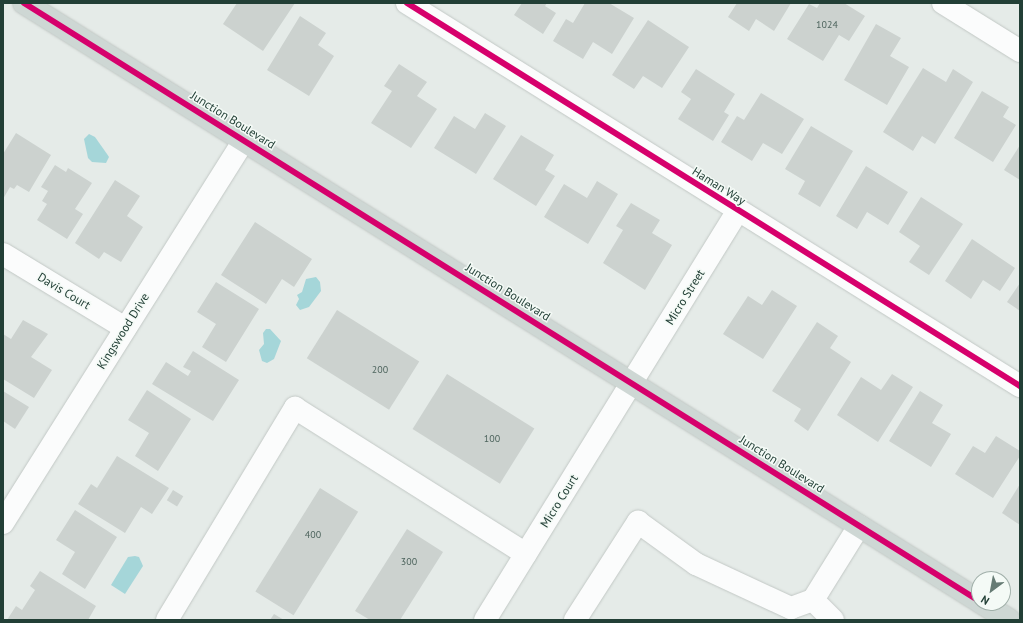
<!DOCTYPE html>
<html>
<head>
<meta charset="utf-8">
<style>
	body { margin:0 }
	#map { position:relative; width:1023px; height:623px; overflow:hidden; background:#e5ebe8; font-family:"PT Sans",sans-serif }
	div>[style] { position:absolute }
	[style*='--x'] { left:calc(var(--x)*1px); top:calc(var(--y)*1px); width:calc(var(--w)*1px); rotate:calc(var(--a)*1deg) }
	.water>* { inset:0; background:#a5d6d9 }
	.building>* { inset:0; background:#ccd2cf; transform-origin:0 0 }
	.roads { filter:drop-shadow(0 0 1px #c2c8c5) drop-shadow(0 0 1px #c2c8c5) }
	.minor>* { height:22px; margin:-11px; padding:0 11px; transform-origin:11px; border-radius:11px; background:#fbfcfc }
	.major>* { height:22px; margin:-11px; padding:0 11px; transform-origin:11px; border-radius:11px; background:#ced7d4 }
	.cycleway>* { height:6px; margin:-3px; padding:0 3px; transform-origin:3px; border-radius:3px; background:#d6006c }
	span { translate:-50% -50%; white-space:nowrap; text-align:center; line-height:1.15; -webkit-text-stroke:3px #f4faf6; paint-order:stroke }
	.number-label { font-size:10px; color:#4d645d }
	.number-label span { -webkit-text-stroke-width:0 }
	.street-label { font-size:12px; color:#223f36 }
	.frame { position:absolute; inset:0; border:4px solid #223f36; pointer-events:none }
	.north { position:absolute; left:971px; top:571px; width:40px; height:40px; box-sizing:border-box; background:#f4faf6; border:1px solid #a0afa9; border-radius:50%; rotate:212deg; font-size:11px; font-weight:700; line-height:16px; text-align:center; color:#223f36 }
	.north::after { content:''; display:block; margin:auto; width:14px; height:18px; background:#667b74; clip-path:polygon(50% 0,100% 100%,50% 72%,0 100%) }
</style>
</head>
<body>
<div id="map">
	<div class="water">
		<i style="clip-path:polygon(89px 134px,95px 137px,107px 154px,109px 157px,106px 163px,92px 162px,88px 158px,84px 139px)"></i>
		<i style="clip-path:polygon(316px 277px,320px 282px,321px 291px,309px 307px,300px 310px,296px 305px,299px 299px,297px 295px,302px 292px,306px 279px)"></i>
		<i style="clip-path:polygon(266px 329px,270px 329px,281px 341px,274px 359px,267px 363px,262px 361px,259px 350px,264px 344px,263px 333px)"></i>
		<i style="clip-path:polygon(135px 556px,139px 557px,143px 566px,125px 594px,111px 585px,128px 557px)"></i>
	</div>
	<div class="building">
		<i style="clip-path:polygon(237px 3px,295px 3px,263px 51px,223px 24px)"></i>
		<i style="clip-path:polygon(522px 3px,547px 3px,545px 6px,556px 13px,543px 34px,514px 15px)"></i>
		<i style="clip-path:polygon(585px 3px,609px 3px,634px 18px,612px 54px,593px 42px,583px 59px,553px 41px,566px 19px,573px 23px)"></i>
		<i style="clip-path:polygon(737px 3px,791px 3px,774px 31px,756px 19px,749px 31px,728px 17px)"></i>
		<i style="clip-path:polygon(820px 3px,844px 3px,865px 16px,849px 41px,839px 35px,823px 61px,787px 39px,809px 4px,817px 8px)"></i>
		<i style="clip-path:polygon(300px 16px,326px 33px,318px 45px,334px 56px,309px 96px,267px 70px)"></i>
		<i style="clip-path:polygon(648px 20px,689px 47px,662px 88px,643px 76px,634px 89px,612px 75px)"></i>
		<i style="clip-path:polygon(876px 24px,901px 38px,890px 56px,909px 67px,887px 105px,844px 80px)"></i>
		<i style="clip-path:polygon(399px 64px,427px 82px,417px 96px,437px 109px,411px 148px,371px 123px,392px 91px,384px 86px)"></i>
		<i style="clip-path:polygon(923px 68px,946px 82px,953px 69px,973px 82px,935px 144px,922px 136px,913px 151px,883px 132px)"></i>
		<i style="clip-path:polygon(696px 69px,735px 94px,724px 112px,729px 115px,713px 141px,678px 119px,691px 99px,681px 92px)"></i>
		<i style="clip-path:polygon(982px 91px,1009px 107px,1003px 117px,1016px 125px,993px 162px,954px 138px)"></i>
		<i style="clip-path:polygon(761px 93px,804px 119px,782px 154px,763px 143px,752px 161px,721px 142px,737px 116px,744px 120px)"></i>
		<i style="clip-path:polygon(485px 113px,506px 126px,476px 174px,434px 148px,454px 116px,475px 129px)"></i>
		<i style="clip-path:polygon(811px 126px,853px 151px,820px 207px,798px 194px,805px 181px,785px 169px)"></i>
		<i style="clip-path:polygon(16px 133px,51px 155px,29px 192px,17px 185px,14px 189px,10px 187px,3px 199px,3px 154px)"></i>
		<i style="clip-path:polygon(521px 135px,554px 155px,545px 170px,555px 176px,536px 206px,493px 179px)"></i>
		<i style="clip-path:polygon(1020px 145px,1020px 180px,1004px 170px)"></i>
		<i style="clip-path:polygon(55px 165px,66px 172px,68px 168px,92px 183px,75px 209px,83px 214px,67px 239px,37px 220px,47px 204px,42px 201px,48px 191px,41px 187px)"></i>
		<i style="clip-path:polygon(866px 166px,908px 192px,888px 225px,867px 212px,857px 229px,836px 216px)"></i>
		<i style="clip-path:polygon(115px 180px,140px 196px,127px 216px,143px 227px,121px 262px,104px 252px,99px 259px,75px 243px)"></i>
		<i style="clip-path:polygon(597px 181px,618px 194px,588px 244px,544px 217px,564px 184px,587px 198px)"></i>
		<i style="clip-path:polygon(921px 197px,963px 224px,929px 275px,909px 262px,920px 246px,899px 232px)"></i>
		<i style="clip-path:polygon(631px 203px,660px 220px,652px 233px,672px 245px,645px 290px,603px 263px,623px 230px,616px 226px)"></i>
		<i style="clip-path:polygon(255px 222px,312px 259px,294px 287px,282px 279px,266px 304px,221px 275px)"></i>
		<i style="clip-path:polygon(972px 239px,1015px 268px,1000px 291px,983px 280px,971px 299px,945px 281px)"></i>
		<i style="clip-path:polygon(216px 282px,259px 309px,226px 362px,202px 347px,216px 324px,197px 312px)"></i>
		<i style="clip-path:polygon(1020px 283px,1020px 311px,1007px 302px)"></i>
		<i style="clip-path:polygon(772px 290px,797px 306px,763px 359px,723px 334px,748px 296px,762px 305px)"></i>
		<i style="left:337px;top:310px;width:97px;height:57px;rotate:32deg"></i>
		<i style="clip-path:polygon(23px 320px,48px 334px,31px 357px,52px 370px,34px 398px,3px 379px,3px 334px,11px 339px)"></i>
		<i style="clip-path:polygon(817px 322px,838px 336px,830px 348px,851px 362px,808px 431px,794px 421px,801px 409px,772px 391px)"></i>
		<i style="clip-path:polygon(193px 351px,239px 380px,213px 421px,152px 384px,166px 362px,188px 376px,191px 371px,183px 367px)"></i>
		<i style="left:447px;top:374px;width:103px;height:65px;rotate:32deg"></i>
		<i style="clip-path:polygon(892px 374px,913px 387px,878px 442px,837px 415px,861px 377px,881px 390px)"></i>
		<i style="clip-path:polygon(147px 390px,191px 419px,158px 471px,135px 456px,149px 433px,128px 420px)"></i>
		<i style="clip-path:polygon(3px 391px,29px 407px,15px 429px,3px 421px)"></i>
		<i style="clip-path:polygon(920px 391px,943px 405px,932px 423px,951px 434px,931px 467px,889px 441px)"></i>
		<i style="clip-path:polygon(996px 436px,1020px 451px,1020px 456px,993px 498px,955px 474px,973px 446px,985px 453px)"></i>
		<i style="clip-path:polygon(117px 456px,169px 488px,152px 514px,141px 507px,125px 533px,78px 504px,91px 484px,97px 488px)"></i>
		<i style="clip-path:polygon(1020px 484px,1020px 525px,1002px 513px)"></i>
		<i style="left:320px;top:488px;width:45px;height:122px;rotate:32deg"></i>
		<i style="left:173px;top:490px;width:12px;height:12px;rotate:31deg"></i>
		<i style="clip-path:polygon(75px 510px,117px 537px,85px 589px,62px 574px,75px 552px,56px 540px)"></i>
		<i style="clip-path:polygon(407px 529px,443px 552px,400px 620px,370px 620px,355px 611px)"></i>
		<i style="clip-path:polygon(40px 571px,96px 606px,88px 620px,7px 620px,16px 606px,22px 610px,35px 590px,30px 586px)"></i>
		<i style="clip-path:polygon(274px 614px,284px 620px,270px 620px)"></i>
	</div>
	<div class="roads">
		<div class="minor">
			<i style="--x:407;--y:3;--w:723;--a:32"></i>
			<i style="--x:943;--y:3;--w:91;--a:31.9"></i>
			<i style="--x:3;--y:254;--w:143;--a:31.2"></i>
			<i style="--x:3;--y:523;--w:453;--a:-57.8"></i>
			<i style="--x:813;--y:600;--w:28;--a:45"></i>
			<i style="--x:167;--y:620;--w:248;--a:-58.9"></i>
			<i style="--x:295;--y:408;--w:273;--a:32.3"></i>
			<i style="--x:485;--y:620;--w:481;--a:-58.3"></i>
			<i style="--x:575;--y:620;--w:117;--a:-57.3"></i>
			<i style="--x:638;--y:522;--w:72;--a:35.9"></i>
			<i style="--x:696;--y:564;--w:105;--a:24.9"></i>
			<i style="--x:791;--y:608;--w:23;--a:-20"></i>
			<i style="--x:813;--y:600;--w:87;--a:-58.1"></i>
		</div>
		<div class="major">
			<i style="--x:24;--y:3;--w:1127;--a:32.05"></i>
			<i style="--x:982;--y:603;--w:32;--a:32"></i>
		</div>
	</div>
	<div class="cycleway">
		<i style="--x:24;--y:3;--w:1127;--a:32.05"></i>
		<i style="--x:407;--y:3;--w:723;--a:32"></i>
	</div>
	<div class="number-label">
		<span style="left:827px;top:25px">1024</span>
		<span style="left:380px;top:370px">200</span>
		<span style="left:492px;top:439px">100</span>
		<span style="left:313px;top:535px">400</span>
		<span style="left:409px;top:562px">300</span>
	</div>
	<div class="street-label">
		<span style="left:233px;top:120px;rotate:32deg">Junction Boulevard</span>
		<span style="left:719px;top:186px;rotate:32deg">Haman Way</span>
		<span style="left:64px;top:291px;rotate:31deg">Davis Court</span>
		<span style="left:508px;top:292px;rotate:32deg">Junction Boulevard</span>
		<span style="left:685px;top:297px;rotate:-58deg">Micro Street</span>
		<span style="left:123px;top:331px;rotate:-58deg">Kingswood Drive</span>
		<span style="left:782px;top:464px;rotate:32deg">Junction Boulevard</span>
		<span style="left:559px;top:501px;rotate:-58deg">Micro Court</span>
	</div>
	<div class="frame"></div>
	<div class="north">N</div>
</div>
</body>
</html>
